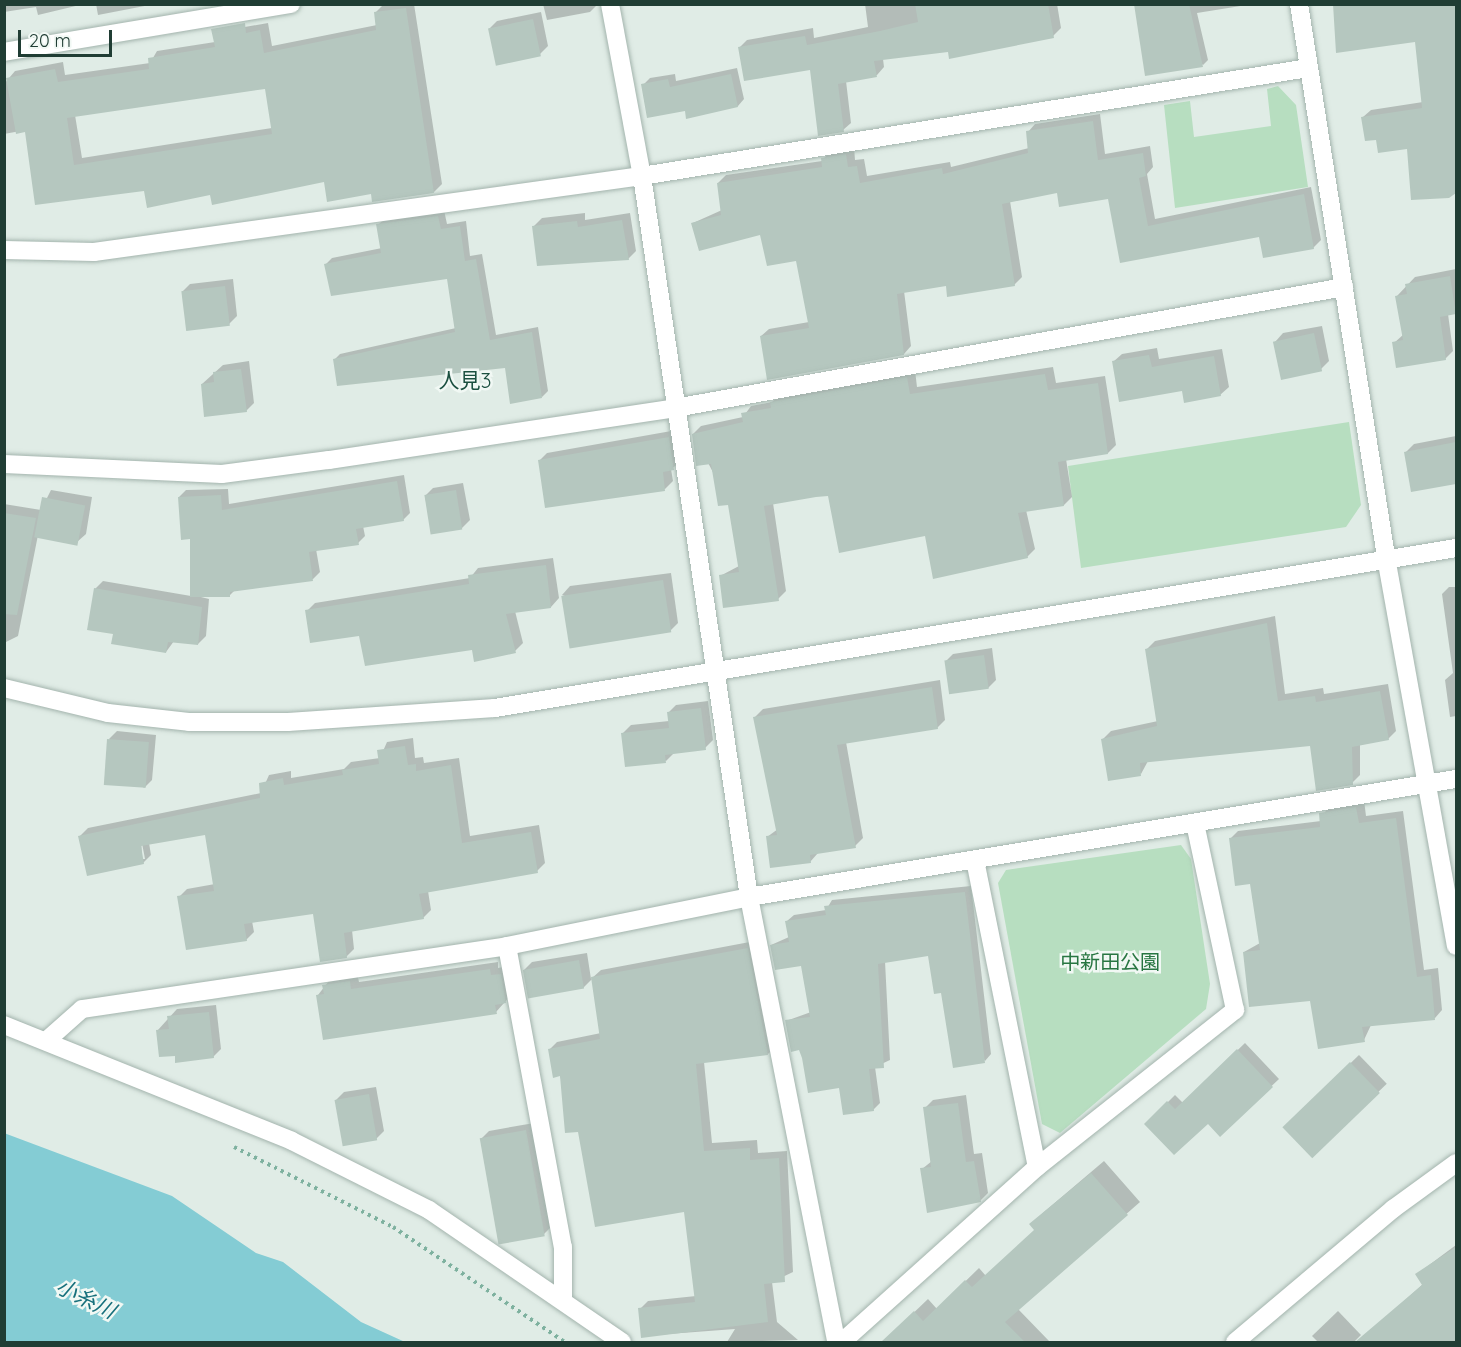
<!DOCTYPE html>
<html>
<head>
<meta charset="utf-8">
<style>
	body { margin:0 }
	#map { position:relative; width:1461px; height:1347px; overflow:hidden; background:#e0ece6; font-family:Quicksand,"Noto Sans JP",sans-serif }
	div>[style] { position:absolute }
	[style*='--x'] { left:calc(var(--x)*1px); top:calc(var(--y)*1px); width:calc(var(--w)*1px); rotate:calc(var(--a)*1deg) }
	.green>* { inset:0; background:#b7dec0 }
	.water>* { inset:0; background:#84ccd4 }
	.shadow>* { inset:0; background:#0003; transform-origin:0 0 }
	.building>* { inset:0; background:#b5c7bf; transform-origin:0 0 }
	.path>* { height:4px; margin-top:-2px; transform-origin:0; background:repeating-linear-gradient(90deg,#7eb19f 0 3px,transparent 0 7.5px) }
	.roads { filter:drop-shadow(0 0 2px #a3b4ad) drop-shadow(0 0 2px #a3b4ad) }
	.minor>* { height:18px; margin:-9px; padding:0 9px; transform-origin:9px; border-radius:9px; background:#fff }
	.tertiary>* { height:18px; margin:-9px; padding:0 9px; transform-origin:9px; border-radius:9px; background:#fff }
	span { translate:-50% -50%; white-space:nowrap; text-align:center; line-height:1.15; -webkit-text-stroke:5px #f1f8f4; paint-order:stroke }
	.park-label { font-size:20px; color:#287642 }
	.neighbourhood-label { font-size:21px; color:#1b5040 }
	.water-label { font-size:21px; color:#17707c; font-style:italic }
	.frame { position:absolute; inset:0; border:6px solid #203d34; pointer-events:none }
	.scale { position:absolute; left:18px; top:30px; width:94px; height:27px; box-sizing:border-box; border:3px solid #203d34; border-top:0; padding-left:8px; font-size:18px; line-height:21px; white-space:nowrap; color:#203d34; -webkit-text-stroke:4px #f1f8f4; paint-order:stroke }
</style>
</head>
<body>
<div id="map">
	<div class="green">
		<i style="clip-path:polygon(1278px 86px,1296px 105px,1308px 187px,1175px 208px,1164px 105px,1190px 101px,1194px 137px,1271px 126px,1267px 89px)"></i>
		<i style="clip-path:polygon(1349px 422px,1361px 505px,1346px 527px,1081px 568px,1068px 466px)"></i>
		<i style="clip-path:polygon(1181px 845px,1191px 859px,1210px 984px,1206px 1009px,1060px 1133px,1042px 1124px,998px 883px,1006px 870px)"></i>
	</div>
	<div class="water">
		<i style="clip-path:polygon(4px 1133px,172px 1196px,256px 1253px,283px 1262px,361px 1322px,405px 1342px,5px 1342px)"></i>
	</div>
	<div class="shadow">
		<i style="clip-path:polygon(4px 4px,84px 4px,38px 15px,36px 7px,4px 12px)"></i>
		<i style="clip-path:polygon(96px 4px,155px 4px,98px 15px)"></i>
		<i style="clip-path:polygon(evenodd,414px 4px,442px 184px,434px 192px,372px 192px,325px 181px,211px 193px,145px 189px,37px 203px,26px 130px,4px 134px,4px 84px,15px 71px,63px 62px,65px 75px,150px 63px,157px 51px,215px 42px,222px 31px,268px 23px,272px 46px,377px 25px,375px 13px,383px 5px,414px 4px,266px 88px,272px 128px,82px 158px,75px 115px,266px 88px)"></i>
		<i style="clip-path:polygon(543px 4px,598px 4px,590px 12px,547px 20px)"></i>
		<i style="clip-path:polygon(865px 4px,1057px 4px,1061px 28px,1053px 36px,883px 59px,884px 67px,877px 75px,846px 81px,851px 123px,843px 130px,811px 68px,739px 48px,747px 40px,813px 28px,814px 38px,868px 27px)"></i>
		<i style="clip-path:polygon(1136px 4px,1253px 4px,1197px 13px,1208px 60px,1203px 65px)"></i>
		<i style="clip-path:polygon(541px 12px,548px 46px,540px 54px,489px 29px,497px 21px)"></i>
		<i style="clip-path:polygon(737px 68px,744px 99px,738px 106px,687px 117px,686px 110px,643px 85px,650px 78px,675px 74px,676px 81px)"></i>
		<i style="clip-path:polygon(1456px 70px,1456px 192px,1412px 198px,1408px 148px,1378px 138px,1363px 117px,1371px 110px,1423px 102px,1428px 72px)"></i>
		<i style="clip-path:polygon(1100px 114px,1105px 154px,1150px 146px,1153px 167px,1147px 174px,1155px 219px,1311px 187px,1321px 240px,1313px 248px,1260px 235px,1122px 261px,1110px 197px,1058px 191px,1010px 201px,1022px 277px,1014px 285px,947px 284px,904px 291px,911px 346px,904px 354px,761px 336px,769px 329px,809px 322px,797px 259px,762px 233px,693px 223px,722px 210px,718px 183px,726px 175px,822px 161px,830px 151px,854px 147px,855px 160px,864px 159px,867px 176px,950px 162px,951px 167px,1029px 148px,1028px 132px,1035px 124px)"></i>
		<i style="clip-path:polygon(444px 210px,447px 224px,466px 221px,470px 256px,482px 254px,496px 335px,538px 327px,548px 391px,542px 397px,506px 366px,334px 360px,340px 354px,456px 328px,448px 277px,326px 264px,332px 258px,382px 248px,378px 225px,384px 219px)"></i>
		<i style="clip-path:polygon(585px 213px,585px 220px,630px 213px,636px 251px,628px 259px,534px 226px,542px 218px)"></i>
		<i style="clip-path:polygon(1456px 269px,1456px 313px,1448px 314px,1453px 351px,1445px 359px,1394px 343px,1404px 334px,1397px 296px,1415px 277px)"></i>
		<i style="clip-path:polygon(233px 279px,237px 316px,229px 324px,182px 292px,190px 284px)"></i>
		<i style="clip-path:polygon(1322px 326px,1329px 361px,1321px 369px,1275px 342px,1283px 333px)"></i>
		<i style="clip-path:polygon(1157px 348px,1159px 359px,1222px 349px,1229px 387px,1220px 395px,1183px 389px,1113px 362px,1122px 354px)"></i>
		<i style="clip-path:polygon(249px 361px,254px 403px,246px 411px,202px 384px,223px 365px)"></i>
		<i style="clip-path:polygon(1053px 367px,1056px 383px,1105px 376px,1116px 445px,1108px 453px,1066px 459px,1072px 497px,1064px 505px,1026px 510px,1035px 549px,1027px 557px,926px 534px,829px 494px,773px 503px,786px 591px,778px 599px,720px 576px,739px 566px,729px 503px,693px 434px,701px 426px,743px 417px,751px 406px,772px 402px,780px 395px,915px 370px,917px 387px)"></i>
		<i style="clip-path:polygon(677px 430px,682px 461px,671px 469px,673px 481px,665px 489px,539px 461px,547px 453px)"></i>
		<i style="clip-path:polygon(1456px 436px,1456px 482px,1412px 490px,1406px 452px,1414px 444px)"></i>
		<i style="clip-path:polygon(404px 475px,410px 513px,403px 520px,363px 526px,365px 536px,358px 543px,316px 549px,320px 572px,313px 579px,235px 590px,229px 596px,197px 596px,209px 599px,206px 636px,198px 644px,174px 641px,166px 652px,115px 633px,95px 589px,103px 581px,191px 596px,191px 538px,179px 497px,186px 490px,228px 489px,229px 504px)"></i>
		<i style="clip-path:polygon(463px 483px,470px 520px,462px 528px,432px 533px,425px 496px,433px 488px)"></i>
		<i style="clip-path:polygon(51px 490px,92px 497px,86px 534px,77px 542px,38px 535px,18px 636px,4px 643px,4px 504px,41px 510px)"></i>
		<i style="clip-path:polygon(553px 558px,559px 598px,551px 607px,515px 611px,523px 643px,515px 651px,361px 634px,307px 611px,315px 603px,470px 578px,478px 568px)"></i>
		<i style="clip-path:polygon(671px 573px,678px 623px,670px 631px,562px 595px,570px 586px)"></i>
		<i style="clip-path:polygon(1449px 587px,1456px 587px,1456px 716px,1450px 717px,1445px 680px,1453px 673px,1442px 594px)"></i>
		<i style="clip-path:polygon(1275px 616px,1285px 694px,1323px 688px,1324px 694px,1388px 684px,1396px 731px,1388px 739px,1360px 744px,1360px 775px,1352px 783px,1311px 745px,1148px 761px,1141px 774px,1103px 739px,1111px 731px,1158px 721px,1147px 649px,1155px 641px)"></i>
		<i style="clip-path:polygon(992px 648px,996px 680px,988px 688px,945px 662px,953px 654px)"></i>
		<i style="clip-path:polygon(940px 680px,945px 720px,937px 728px,846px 742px,863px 838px,855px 846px,818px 853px,810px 862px,767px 837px,778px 829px,755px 717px,763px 709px)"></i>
		<i style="clip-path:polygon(708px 701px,713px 740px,705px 748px,674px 753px,666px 761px,623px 733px,631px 725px,669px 721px,668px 713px,676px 705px)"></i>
		<i style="clip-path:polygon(117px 731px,156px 735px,152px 780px,144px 788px,109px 739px)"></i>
		<i style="clip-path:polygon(evenodd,413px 738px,415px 758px,423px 757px,424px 763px,459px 758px,470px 836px,539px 825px,545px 863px,537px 871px,428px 891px,431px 910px,423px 918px,352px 930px,354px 949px,346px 957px,315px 912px,252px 921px,254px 932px,246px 940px,179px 897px,187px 889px,215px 884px,206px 834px,149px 843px,151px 855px,143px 863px,80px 836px,88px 828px,261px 793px,269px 775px,291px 771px,291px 778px,344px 769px,351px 762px,380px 758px,387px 742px,413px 738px,141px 838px,145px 859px,142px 859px,141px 838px)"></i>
		<i style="clip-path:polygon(1364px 800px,1366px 816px,1403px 811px,1424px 970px,1438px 968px,1442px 1010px,1435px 1018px,1371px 1025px,1364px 1040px,1244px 952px,1260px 943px,1252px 882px,1230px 839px,1238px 831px,1321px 821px,1328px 806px)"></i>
		<i style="clip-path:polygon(971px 886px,991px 1054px,985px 1061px,942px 991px,929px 954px,885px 961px,890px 1060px,875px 1067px,880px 1103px,873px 1110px,800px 1048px,786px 1021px,811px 1012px,803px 964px,771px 945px,789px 937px,787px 921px,794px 915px,826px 910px,832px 900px)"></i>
		<i style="clip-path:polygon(755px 941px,776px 1046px,768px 1054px,704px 1062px,712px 1143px,757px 1140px,758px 1153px,787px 1151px,793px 1272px,772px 1282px,777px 1322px,798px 1340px,727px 1342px,735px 1329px,642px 1336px,640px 1309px,648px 1301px,696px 1296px,686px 1210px,580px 1131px,550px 1049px,557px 1042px,601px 1033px,593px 978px,583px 988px,524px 970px,532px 962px,587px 953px,591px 979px,601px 970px)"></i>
		<i style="clip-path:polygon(498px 962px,498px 968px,508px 966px,513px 993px,496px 1012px,318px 995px,332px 977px,357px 973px,359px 982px)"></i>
		<i style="clip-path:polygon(216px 1005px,221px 1049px,213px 1057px,176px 1054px,157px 1031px,177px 1009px)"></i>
		<i style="clip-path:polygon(1245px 1043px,1279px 1079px,1220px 1135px,1208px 1122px,1146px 1124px,1175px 1095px,1183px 1103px)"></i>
		<i style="left:1359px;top:1055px;width:40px;height:104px;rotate:46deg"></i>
		<i style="clip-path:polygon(376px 1087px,384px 1131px,376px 1139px,336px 1100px,344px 1092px)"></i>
		<i style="clip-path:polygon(966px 1095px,974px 1154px,982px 1153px,988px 1193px,980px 1201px,922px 1169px,932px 1161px,925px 1108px,933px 1100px)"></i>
		<i style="clip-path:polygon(534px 1123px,551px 1227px,543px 1235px,481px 1139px,489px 1131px)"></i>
		<i style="clip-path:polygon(1104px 1161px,1140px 1202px,1018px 1309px,1050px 1342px,883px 1342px,928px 1299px,937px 1309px,979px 1268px,986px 1276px,1036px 1230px,1031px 1224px,1044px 1212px)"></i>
		<i style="clip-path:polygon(1456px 1245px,1456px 1335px,1452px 1327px,1434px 1342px,1403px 1342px,1383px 1320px,1423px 1284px,1417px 1274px)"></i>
		<i style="clip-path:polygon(1338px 1311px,1361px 1335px,1354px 1342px,1318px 1342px,1312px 1336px)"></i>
	</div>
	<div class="building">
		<i style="clip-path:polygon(915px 4px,1048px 4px,1054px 38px,949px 59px,948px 52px,874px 61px,877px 77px,838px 84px,844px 132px,818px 136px,810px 70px,744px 81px,738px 47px,805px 36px,807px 45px,880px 31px,918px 22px)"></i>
		<i style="clip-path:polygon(1134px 4px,1189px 4px,1203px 67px,1145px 76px)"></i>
		<i style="clip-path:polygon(1333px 4px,1456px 4px,1456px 193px,1449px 198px,1411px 200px,1407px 149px,1378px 153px,1376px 140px,1365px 141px,1361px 117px,1422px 108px,1415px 42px,1336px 53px)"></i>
		<i style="clip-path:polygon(evenodd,406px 8px,434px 193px,372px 202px,371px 194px,327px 202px,324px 182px,212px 205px,210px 195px,147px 208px,144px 191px,35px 205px,25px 132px,16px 134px,6px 78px,55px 69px,58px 82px,149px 69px,148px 58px,215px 47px,211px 29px,245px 23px,246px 33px,260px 30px,264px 53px,376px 30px,374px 12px,406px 8px,265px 89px,272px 134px,74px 165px,67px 118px,265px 89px)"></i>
		<i style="left:533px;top:19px;width:38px;height:46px;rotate:78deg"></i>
		<i style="clip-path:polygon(731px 74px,738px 107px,686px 119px,685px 111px,647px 118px,641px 84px,668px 79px,670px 87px)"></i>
		<i style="clip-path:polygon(1093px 121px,1098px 160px,1143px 153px,1146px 176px,1139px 178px,1148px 226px,1304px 194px,1314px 249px,1263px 258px,1259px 237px,1120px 263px,1108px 199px,1059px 207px,1057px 193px,1002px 204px,1015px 286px,947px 297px,946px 286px,897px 294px,904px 355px,767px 380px,760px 336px,809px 328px,796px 261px,767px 266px,760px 235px,699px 251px,691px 223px,721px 215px,717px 183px,822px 167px,821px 158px,846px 154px,848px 167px,857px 166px,860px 183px,942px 168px,943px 174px,1028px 153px,1026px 131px)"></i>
		<i style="clip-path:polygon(438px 216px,441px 229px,460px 226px,465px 261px,476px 259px,490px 340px,532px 332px,542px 398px,510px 404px,505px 368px,337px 386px,333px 359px,455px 332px,447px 279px,331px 296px,324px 264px,381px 253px,376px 224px)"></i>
		<i style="clip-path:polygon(622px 220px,629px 260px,537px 266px,532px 226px,577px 221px,578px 227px)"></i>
		<i style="clip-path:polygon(1450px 276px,1456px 314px,1440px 317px,1446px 360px,1396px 368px,1392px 342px,1403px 340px,1395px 296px,1407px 294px,1405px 284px)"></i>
		<i style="left:225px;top:286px;width:40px;height:44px;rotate:83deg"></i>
		<i style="left:1314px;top:333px;width:39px;height:42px;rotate:78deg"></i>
		<i style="clip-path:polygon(1149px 355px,1152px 367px,1214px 356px,1221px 396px,1184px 403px,1182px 391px,1119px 402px,1112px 361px)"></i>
		<i style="clip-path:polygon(241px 369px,247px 412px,204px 417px,201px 384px,214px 382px,213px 372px)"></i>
		<i style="clip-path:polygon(1045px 374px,1048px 390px,1098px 383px,1108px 454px,1058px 462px,1064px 506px,1018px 513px,1028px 558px,933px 579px,925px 536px,839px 553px,828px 496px,816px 497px,764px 506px,779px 601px,723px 608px,719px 575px,739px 572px,728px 505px,718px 506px,711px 464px,696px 466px,692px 434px,743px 422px,741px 413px,771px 408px,770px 402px,907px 377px,910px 394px)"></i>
		<i style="clip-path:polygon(669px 437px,674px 470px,663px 472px,665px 491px,545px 508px,538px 460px)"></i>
		<i style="clip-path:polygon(1456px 442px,1456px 484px,1411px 492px,1404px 452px)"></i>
		<i style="clip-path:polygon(397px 481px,404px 521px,356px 529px,359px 545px,309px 552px,313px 581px,230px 592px,230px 597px,190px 597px,190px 539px,181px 540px,178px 497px,221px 495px,222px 510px)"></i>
		<i style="left:456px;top:490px;width:40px;height:32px;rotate:81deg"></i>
		<i style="left:42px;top:497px;width:44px;height:41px;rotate:11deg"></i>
		<i style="clip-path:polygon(4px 513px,36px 518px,17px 615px,4px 614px)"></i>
		<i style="clip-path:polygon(546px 565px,551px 608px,506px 614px,516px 653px,474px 662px,472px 650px,365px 666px,359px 636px,310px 643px,305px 610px,469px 584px,468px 575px)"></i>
		<i style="left:663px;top:580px;width:53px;height:103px;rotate:81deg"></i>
		<i style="clip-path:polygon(94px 588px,202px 607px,198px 645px,168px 642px,166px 653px,111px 644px,113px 634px,87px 630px)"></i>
		<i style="clip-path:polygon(1267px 623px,1278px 701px,1315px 696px,1316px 702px,1380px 691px,1389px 740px,1352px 747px,1353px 785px,1316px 791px,1310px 746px,1140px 763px,1141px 776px,1108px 781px,1101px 739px,1157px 726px,1145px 649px)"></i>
		<i style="left:984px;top:655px;width:34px;height:40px;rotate:82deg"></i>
		<i style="clip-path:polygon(932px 687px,938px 729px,837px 745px,856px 848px,810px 855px,811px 863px,770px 868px,766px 836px,777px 835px,753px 717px)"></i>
		<i style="clip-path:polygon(701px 708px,706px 750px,665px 755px,666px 763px,625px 767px,621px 733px,669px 728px,667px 712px)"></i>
		<i style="left:107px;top:739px;width:42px;height:46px;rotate:4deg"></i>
		<i style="clip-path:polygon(405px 746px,408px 765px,416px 764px,416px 771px,451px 765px,462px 843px,531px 832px,538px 873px,419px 894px,424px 919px,344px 933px,347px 958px,320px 962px,313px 914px,244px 924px,247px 941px,186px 950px,177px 896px,214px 891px,205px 835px,141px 846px,144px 864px,87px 876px,78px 836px,260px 798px,259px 783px,283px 778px,284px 785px,343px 775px,342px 770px,379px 764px,377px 750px)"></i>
		<i style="clip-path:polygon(1356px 807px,1359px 823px,1396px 818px,1417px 977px,1431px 975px,1435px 1020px,1362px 1027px,1365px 1042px,1318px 1049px,1310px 1001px,1249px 1007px,1243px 952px,1260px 950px,1250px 884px,1235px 886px,1229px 838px,1320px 827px,1319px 813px)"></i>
		<i style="clip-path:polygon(965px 892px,985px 1063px,953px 1068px,941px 993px,934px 994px,928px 956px,878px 964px,884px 1068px,869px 1069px,874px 1111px,843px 1115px,839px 1088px,808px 1093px,802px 1058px,799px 1050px,791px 1052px,785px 1020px,810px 1017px,801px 966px,775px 970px,770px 945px,789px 942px,785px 921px,826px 915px,824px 906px)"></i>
		<i style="clip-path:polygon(748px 948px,768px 1055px,696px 1064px,704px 1151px,750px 1148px,750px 1160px,779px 1158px,785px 1282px,764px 1284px,768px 1322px,641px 1338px,638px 1308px,695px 1302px,684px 1212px,595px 1227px,578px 1132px,565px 1133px,560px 1076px,553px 1078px,548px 1049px,600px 1039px,591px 977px)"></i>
		<i style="left:579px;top:960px;width:29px;height:57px;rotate:80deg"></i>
		<i style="clip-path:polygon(490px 969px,491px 975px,501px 974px,506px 1003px,495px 1005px,497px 1014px,323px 1040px,316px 995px,324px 994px,322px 985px,350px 981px,351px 989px)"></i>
		<i style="clip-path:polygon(209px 1012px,214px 1058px,175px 1063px,175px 1056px,159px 1057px,156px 1030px,169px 1029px,167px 1016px)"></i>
		<i style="clip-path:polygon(1237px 1049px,1273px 1087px,1220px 1137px,1208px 1124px,1174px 1155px,1144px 1124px,1167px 1101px,1175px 1109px)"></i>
		<i style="left:1350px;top:1062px;width:43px;height:94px;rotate:46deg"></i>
		<i style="left:369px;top:1094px;width:47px;height:35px;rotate:80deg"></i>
		<i style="clip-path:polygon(958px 1103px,966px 1162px,974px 1161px,981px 1202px,927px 1213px,920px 1168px,931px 1167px,923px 1107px)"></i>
		<i style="left:526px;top:1130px;width:108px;height:47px;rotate:80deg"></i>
		<i style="clip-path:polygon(1091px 1173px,1128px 1215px,1005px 1322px,1025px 1342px,881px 1342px,914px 1311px,923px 1321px,965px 1280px,972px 1287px,1034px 1230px,1029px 1224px)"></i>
		<i style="clip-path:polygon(1456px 1247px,1456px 1342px,1355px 1342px,1422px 1285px,1415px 1274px)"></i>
	</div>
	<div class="path">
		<i style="--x:234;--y:1147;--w:178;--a:26.7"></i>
		<i style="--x:393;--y:1227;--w:207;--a:33.8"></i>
	</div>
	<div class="roads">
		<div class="minor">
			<i style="--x:610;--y:4;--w:175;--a:79.5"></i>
			<i style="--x:642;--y:176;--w:729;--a:81.56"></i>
			<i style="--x:749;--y:897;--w:453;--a:78.9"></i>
			<i style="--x:1299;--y:4;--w:566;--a:81.05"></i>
			<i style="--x:1387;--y:563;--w:389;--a:79.8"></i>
			<i style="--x:4;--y:52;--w:291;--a:-9.5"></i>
			<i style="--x:4;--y:250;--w:90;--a:1.3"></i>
			<i style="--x:94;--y:252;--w:553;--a:-7.9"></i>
			<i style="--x:642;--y:176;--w:675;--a:-9.21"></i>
			<i style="--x:4;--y:464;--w:218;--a:2.6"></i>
			<i style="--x:222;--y:474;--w:108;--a:-7.5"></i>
			<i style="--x:329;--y:460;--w:350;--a:-8.5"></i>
			<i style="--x:675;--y:408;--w:680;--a:-10.25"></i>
			<i style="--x:975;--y:860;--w:313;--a:78.6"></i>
			<i style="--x:507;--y:946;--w:306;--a:79.5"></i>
			<i style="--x:563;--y:1247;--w:53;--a:90"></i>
			<i style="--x:4;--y:1025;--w:310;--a:21.9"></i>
			<i style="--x:292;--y:1141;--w:153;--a:26.7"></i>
			<i style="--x:429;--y:1210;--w:234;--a:34.4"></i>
			<i style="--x:46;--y:1041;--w:48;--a:-41.6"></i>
			<i style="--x:82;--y:1009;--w:430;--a:-8.4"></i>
			<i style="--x:507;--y:946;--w:247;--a:-11.4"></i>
			<i style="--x:749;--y:897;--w:717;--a:-9.48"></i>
			<i style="--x:842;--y:1342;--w:262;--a:-41.9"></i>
			<i style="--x:1037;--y:1167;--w:253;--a:-38.4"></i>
			<i style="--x:1235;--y:1010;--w:191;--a:-102.1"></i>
		</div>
		<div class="tertiary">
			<i style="--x:4;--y:688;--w:107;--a:13.5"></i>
			<i style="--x:108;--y:713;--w:81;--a:6.3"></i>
			<i style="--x:189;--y:722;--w:99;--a:0"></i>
			<i style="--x:288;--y:722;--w:207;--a:-3.9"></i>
			<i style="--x:495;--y:708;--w:974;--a:-9.45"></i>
			<i style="--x:1235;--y:1342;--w:207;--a:-40.1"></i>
			<i style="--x:1393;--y:1209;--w:78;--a:-36.1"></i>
		</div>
	</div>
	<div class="park-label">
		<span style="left:1110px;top:961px">中新田公園</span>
	</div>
	<div class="neighbourhood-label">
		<span style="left:465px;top:380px">人見3</span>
	</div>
	<div class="water-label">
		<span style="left:86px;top:1298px;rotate:26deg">小糸川</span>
	</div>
	<div class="frame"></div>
	<div class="scale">20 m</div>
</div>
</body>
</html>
